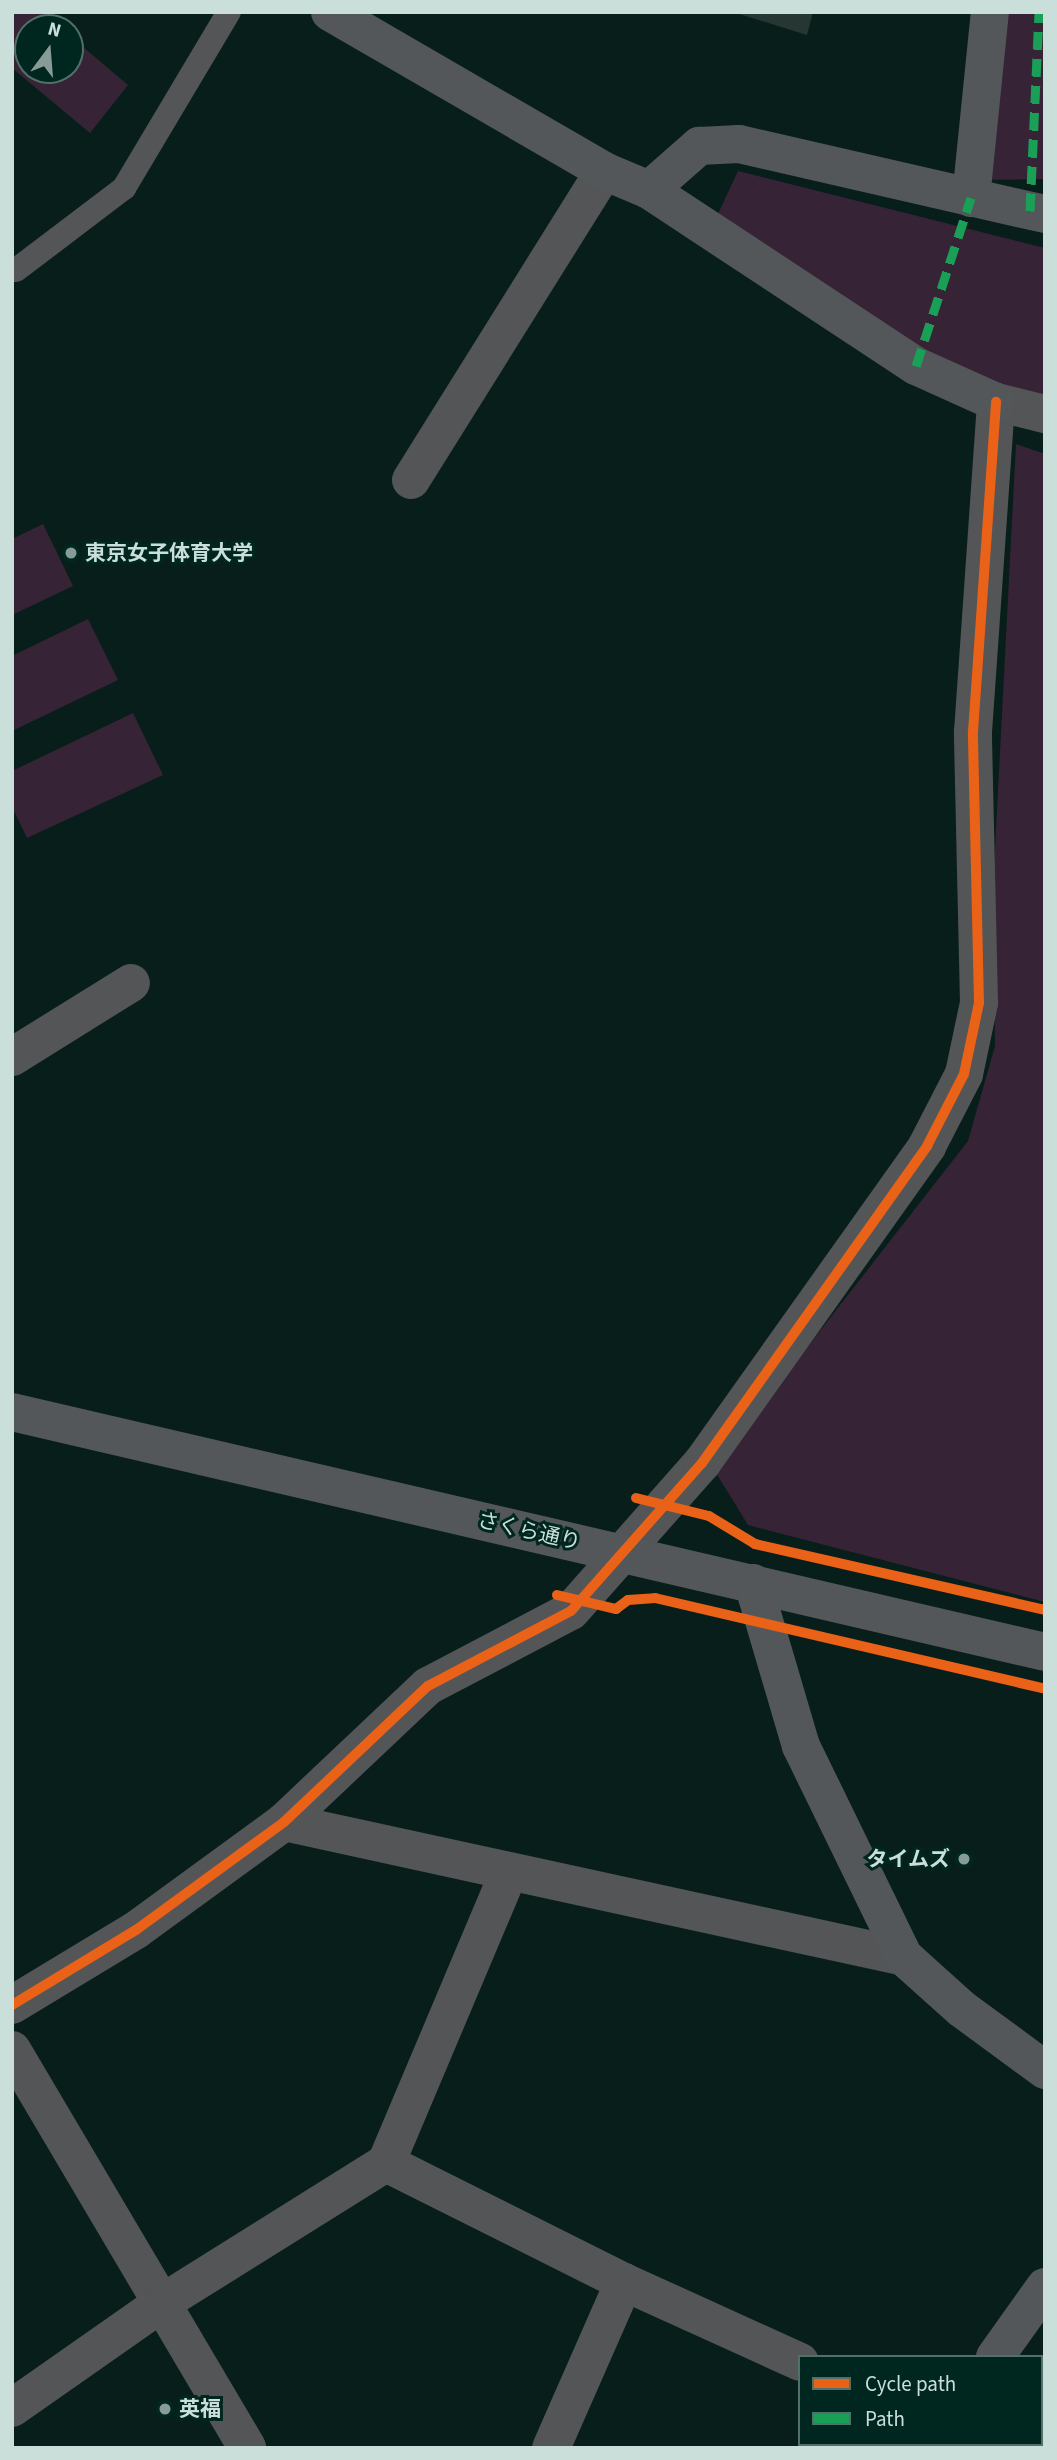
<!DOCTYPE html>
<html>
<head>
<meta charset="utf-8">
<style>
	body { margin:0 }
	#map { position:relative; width:1057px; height:2460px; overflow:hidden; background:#081e1a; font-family:"Source Sans 3","Noto Sans JP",sans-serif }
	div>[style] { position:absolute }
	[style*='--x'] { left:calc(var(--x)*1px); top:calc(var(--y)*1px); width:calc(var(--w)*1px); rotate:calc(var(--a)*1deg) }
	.green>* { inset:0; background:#362336 }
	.building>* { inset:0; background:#263633 }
	.lane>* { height:24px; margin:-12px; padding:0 12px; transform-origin:12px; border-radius:12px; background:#535556 }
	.street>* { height:38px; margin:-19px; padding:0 19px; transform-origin:19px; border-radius:19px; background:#535556 }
	.secondary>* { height:38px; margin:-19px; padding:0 19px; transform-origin:19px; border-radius:19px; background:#53575a }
	.quiet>* { height:9px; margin-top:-4.5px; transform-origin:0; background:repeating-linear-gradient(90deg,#1a9f57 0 18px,transparent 0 27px) }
	.cycleway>* { height:10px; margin:-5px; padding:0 5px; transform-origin:5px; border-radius:5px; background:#ea6118 }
	.dots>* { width:19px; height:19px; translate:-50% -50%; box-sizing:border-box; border:4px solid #002620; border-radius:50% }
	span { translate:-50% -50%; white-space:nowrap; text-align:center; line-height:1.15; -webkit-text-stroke:6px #002620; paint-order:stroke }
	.poi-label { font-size:21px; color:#cbdfda; font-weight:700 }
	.left { translate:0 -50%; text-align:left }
	.right { translate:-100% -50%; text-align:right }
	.street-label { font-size:21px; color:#cbdfda }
	.frame { position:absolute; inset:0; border:14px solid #cbdfda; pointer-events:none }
	.legend { position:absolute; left:798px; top:2355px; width:245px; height:91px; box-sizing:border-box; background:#002620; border:2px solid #51706a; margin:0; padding:9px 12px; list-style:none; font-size:21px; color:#cbdfda }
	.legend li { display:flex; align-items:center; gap:14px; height:35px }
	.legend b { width:35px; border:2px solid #51706a }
	.north { position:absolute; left:14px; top:14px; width:70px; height:70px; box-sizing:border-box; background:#002620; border:2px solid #51706a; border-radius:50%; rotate:16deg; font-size:19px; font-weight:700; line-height:28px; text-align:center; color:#cbdfda }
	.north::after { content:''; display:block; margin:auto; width:24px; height:32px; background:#879b97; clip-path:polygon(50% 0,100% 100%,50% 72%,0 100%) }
</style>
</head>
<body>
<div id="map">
	<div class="green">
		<i style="clip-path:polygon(12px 12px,42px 12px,61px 28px,28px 28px,28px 70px,70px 70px,70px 36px,128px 85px,90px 133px,12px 68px)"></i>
		<i style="clip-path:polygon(989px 12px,1045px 12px,1045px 179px,973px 180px)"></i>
		<i style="clip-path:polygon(738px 171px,1045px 248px,1045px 408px,812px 295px,717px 216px)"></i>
		<i style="clip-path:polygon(1016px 444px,1045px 454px,1045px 1602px,748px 1525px,713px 1468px,968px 1141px,995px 1046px,993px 887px)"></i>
		<i style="clip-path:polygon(43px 524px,73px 586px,12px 615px,12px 539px)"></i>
		<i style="clip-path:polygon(88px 619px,118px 680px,12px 731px,12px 656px)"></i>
		<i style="clip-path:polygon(133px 713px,163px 775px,27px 838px,12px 807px,12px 771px)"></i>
	</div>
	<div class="building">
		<i style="clip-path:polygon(733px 12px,813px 12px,807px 35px)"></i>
	</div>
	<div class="lane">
		<i style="--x:16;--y:270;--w:136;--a:-37.2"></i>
		<i style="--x:124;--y:188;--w:205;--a:-59.2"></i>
	</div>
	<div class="street">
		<i style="--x:411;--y:480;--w:364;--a:-58"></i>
		<i style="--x:12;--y:1057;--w:140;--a:-31.9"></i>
		<i style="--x:284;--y:1822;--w:635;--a:12.28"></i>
		<i style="--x:509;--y:1872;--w:316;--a:112.9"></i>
		<i style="--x:386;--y:2163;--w:266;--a:26.6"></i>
		<i style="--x:624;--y:2282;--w:181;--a:113.7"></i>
		<i style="--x:12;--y:2005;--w:145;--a:-31.2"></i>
		<i style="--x:136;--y:1930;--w:183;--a:-36.1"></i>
		<i style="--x:284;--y:1822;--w:198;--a:-43.4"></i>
		<i style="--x:428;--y:1686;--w:161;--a:-27.7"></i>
		<i style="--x:571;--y:1611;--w:198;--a:-48.5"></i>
		<i style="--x:702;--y:1463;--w:389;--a:-54.6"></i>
		<i style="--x:927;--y:1146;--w:81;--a:-62.8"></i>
		<i style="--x:964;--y:1074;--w:73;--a:-78.1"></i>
		<i style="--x:979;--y:1003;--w:271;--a:-91.3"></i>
		<i style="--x:973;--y:732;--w:331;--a:-86"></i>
		<i style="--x:996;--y:402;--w:50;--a:13.8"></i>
		<i style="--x:12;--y:2050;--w:462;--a:59.4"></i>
		<i style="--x:624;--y:2282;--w:193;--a:24.4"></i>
		<i style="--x:12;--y:2408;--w:187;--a:-35"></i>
		<i style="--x:165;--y:2301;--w:261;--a:-32"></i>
		<i style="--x:981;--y:2444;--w:8;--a:30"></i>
	</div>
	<div class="secondary">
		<i style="--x:330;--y:12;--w:317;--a:30.1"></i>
		<i style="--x:604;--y:171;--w:49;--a:22.9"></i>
		<i style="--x:649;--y:190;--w:320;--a:33.4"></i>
		<i style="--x:916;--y:366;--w:88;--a:24.2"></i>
		<i style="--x:649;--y:190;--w:67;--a:-41.3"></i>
		<i style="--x:699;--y:146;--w:40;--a:-2.9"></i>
		<i style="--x:739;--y:144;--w:314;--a:12.9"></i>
		<i style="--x:971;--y:198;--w:187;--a:-84.2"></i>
		<i style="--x:12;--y:1412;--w:1061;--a:13.08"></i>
		<i style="--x:753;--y:1583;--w:170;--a:73.6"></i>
		<i style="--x:801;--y:1746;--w:235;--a:64"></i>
		<i style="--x:904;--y:1957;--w:78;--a:41.9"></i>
		<i style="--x:962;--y:2009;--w:103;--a:36.3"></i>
		<i style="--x:995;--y:2357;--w:86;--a:-54.5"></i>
		<i style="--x:932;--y:2448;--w:4;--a:-63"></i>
	</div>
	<div class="quiet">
		<i style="--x:1030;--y:211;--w:199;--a:-87.4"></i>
		<i style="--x:916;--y:366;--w:177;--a:-71.9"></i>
	</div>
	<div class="cycleway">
		<i style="--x:636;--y:1498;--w:75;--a:13.9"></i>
		<i style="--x:709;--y:1516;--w:54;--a:31.3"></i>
		<i style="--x:755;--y:1544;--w:297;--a:12.8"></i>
		<i style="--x:557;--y:1595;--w:61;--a:13.3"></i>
		<i style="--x:616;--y:1609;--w:15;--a:-37"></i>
		<i style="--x:628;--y:1600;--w:27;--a:-4"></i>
		<i style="--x:655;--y:1598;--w:400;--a:13.1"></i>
		<i style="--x:12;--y:2005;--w:145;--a:-31.2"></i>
		<i style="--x:136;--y:1930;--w:183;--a:-36.1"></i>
		<i style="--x:284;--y:1822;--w:198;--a:-43.4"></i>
		<i style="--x:428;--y:1686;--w:161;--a:-27.7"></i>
		<i style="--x:571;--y:1611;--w:198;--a:-48.5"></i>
		<i style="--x:702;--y:1463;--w:389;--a:-54.6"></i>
		<i style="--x:927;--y:1146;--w:81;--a:-62.8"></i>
		<i style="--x:964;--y:1074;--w:73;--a:-78.1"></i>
		<i style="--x:979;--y:1003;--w:271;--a:-91.3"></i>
		<i style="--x:973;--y:732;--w:331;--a:-86"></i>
	</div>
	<div class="dots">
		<i style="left:71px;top:553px;background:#879b97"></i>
		<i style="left:964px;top:1859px;background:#879b97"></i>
		<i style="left:165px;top:2409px;background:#879b97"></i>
	</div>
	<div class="poi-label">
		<span class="left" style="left:85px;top:553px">東京女子体育大学</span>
		<span class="right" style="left:950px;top:1859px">タイムズ</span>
		<span class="left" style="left:179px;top:2409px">英福</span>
	</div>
	<div class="street-label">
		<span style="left:529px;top:1531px;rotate:13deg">さくら通り</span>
	</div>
	<div class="frame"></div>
	<ul class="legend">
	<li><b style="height:9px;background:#ea6118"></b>Cycle path</li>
	<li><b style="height:9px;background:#1a9f57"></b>Path</li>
	</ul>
	<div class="north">N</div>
</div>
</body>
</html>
